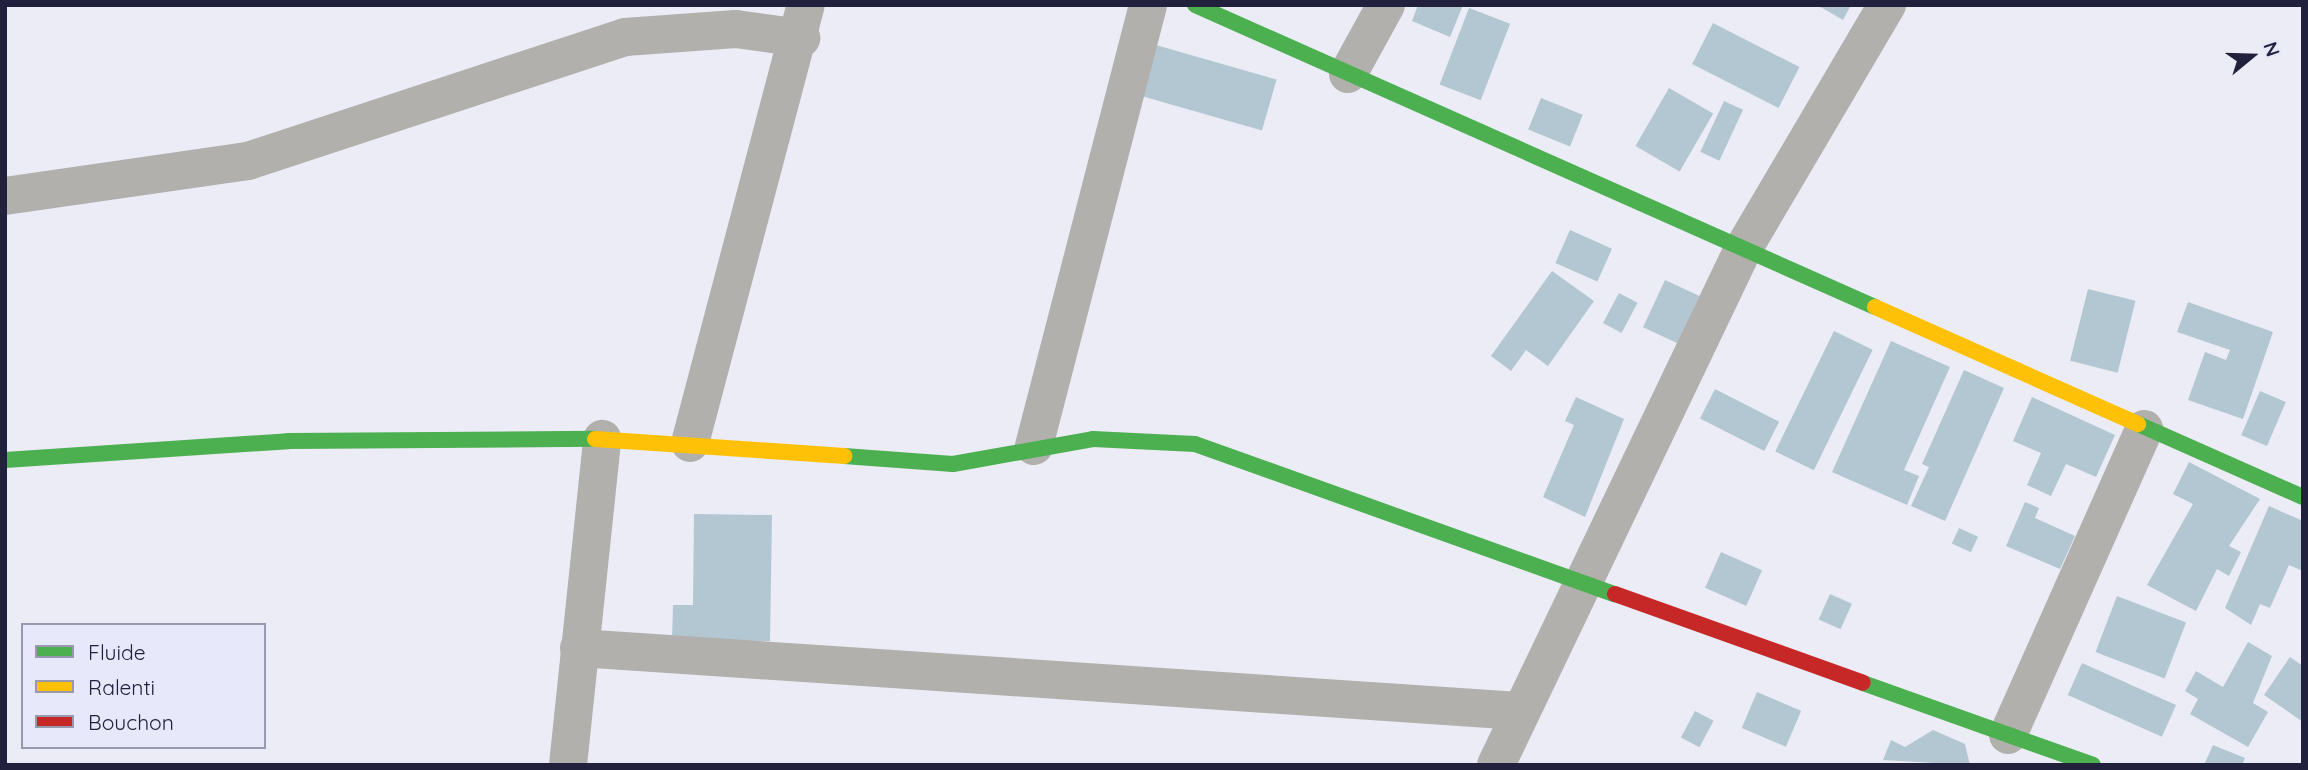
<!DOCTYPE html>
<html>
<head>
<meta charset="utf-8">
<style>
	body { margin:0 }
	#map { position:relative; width:2308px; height:770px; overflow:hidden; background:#ebecf5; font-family:Quicksand,sans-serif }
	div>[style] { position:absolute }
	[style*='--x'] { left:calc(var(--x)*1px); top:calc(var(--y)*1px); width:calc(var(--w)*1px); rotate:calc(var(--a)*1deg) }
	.building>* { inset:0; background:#b2c7d2; transform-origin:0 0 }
	.street>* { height:38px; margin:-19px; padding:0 19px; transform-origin:19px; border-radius:19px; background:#b1b0ad }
	.fast>* { height:16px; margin:-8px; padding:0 8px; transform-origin:8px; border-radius:8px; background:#4caf50 }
	.slow>* { height:16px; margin:-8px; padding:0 8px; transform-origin:8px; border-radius:8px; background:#ffc107 }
	.jam>* { height:16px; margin:-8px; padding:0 8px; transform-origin:8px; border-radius:8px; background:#c62828 }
	span { translate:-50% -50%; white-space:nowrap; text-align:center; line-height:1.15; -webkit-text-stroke:6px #e7e8f9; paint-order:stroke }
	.frame { position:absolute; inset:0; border:7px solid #21213e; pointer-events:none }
	.legend { position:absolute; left:21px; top:623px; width:245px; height:126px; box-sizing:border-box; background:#e7e8f9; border:2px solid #9898ae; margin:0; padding:9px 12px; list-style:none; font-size:21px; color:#21213e }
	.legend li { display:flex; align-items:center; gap:14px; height:35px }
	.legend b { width:35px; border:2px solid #9898ae }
	.north { position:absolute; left:2217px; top:21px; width:70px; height:70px; -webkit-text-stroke:5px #e7e8f9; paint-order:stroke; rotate:71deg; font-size:19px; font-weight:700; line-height:28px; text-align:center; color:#21213e }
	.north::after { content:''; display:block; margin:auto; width:24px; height:32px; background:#21213e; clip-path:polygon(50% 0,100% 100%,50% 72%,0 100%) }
</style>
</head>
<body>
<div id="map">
	<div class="building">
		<i style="clip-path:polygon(1418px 5px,1463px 5px,1450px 37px,1412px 21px)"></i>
		<i style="clip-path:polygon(1817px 5px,1851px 5px,1843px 20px)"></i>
		<i style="left:1469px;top:8px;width:44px;height:82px;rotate:21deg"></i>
		<i style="left:1713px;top:23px;width:97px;height:46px;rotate:27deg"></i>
		<i style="left:1142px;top:41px;width:140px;height:53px;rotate:16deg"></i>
		<i style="left:1669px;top:88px;width:51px;height:67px;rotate:30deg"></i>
		<i style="left:1541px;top:98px;width:45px;height:34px;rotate:22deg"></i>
		<i style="left:1724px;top:101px;width:21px;height:56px;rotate:25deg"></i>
		<i style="left:1570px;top:230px;width:46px;height:36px;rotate:24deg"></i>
		<i style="clip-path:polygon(1552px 271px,1594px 301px,1548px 366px,1526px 350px,1511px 371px,1491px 356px)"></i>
		<i style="left:1665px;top:280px;width:38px;height:52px;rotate:25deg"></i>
		<i style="left:2088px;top:289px;width:49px;height:74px;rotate:14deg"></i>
		<i style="left:1619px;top:293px;width:21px;height:34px;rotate:28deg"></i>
		<i style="clip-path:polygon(2188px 302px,2273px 332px,2243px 419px,2188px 400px,2205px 352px,2226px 360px,2230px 350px,2177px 332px)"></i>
		<i style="left:1834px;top:331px;width:43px;height:134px;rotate:26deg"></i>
		<i style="clip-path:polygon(1891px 341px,1950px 367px,1904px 470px,1919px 476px,1907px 505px,1832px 472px)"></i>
		<i style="clip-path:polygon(1964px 370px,2004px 388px,1945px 521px,1911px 506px,1929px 467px,1922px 464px)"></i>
		<i style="left:1715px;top:389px;width:72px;height:33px;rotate:27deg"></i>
		<i style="left:2260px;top:391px;width:28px;height:48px;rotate:23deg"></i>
		<i style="clip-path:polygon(1576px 397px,1624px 419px,1585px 517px,1543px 497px,1574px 425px,1565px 421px)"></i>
		<i style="clip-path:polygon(2032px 397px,2115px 435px,2096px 477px,2066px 464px,2051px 496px,2027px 485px,2041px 453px,2013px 441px)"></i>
		<i style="clip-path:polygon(2189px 462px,2260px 499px,2229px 546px,2241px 552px,2229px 576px,2217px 569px,2196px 611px,2147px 585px,2193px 504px,2173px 494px)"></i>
		<i style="clip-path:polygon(2025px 502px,2039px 508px,2035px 518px,2075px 536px,2060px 569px,2006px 546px)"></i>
		<i style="clip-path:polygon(2269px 506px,2303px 521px,2303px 571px,2289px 565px,2270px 608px,2260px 604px,2251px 625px,2225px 608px)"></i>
		<i style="clip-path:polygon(694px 514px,772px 515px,770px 641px,672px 640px,673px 605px,693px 605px)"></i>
		<i style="left:1959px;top:528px;width:21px;height:17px;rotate:25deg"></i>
		<i style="left:1721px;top:552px;width:45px;height:39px;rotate:24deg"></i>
		<i style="left:1830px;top:594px;width:24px;height:28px;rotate:24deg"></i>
		<i style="left:2117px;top:596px;width:74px;height:60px;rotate:21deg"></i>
		<i style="clip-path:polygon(2248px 642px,2272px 656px,2253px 703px,2268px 712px,2248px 747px,2190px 714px,2198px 699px,2185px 691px,2196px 671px,2223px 687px)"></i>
		<i style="clip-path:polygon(2290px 657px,2303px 666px,2303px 722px,2264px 695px)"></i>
		<i style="left:2082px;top:663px;width:103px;height:35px;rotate:24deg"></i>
		<i style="left:1757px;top:692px;width:48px;height:39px;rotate:23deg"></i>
		<i style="left:1695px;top:711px;width:21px;height:30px;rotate:28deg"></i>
		<i style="clip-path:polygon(1933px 730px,1965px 744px,1970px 765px,1883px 760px,1891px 740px,1905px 747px)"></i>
		<i style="clip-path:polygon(2213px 745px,2245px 758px,2242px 765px,2204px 765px)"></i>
	</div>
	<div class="street">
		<i style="--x:1348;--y:74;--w:79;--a:-61.2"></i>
		<i style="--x:5;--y:196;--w:246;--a:-8.2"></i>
		<i style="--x:248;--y:161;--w:397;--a:-18.2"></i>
		<i style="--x:625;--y:37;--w:111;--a:-4.1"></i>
		<i style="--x:736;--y:29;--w:66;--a:7.9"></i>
		<i style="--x:690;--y:443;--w:453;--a:-75.2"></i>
		<i style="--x:1034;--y:446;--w:455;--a:-75.5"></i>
		<i style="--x:579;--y:648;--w:942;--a:3.83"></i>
		<i style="--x:2008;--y:735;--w:335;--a:-66"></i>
		<i style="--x:568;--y:765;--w:328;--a:-84"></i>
		<i style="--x:1496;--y:765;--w:570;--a:-64.42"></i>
		<i style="--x:1742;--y:251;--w:286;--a:-59.5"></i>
	</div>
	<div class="fast">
		<i style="--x:1195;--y:5;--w:744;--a:23.95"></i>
		<i style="--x:2138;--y:424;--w:180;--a:23.9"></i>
		<i style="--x:844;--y:456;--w:109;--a:4.2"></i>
		<i style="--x:953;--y:464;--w:142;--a:-10.1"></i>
		<i style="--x:1093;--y:439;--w:102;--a:2.8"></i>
		<i style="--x:1195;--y:444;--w:446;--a:19.7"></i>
		<i style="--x:5;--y:460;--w:284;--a:-3.8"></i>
		<i style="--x:288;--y:441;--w:307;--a:-0.4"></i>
		<i style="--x:1863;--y:683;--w:244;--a:19.6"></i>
	</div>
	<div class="slow">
		<i style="--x:1875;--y:307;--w:288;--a:24"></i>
		<i style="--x:595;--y:439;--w:250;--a:3.9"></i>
	</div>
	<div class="jam">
		<i style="--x:1615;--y:594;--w:263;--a:19.7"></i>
	</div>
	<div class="frame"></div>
	<ul class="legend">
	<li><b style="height:9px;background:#4caf50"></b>Fluide</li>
	<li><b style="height:9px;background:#ffc107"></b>Ralenti</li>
	<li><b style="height:9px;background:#c62828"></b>Bouchon</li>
	</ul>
	<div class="north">N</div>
</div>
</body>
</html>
